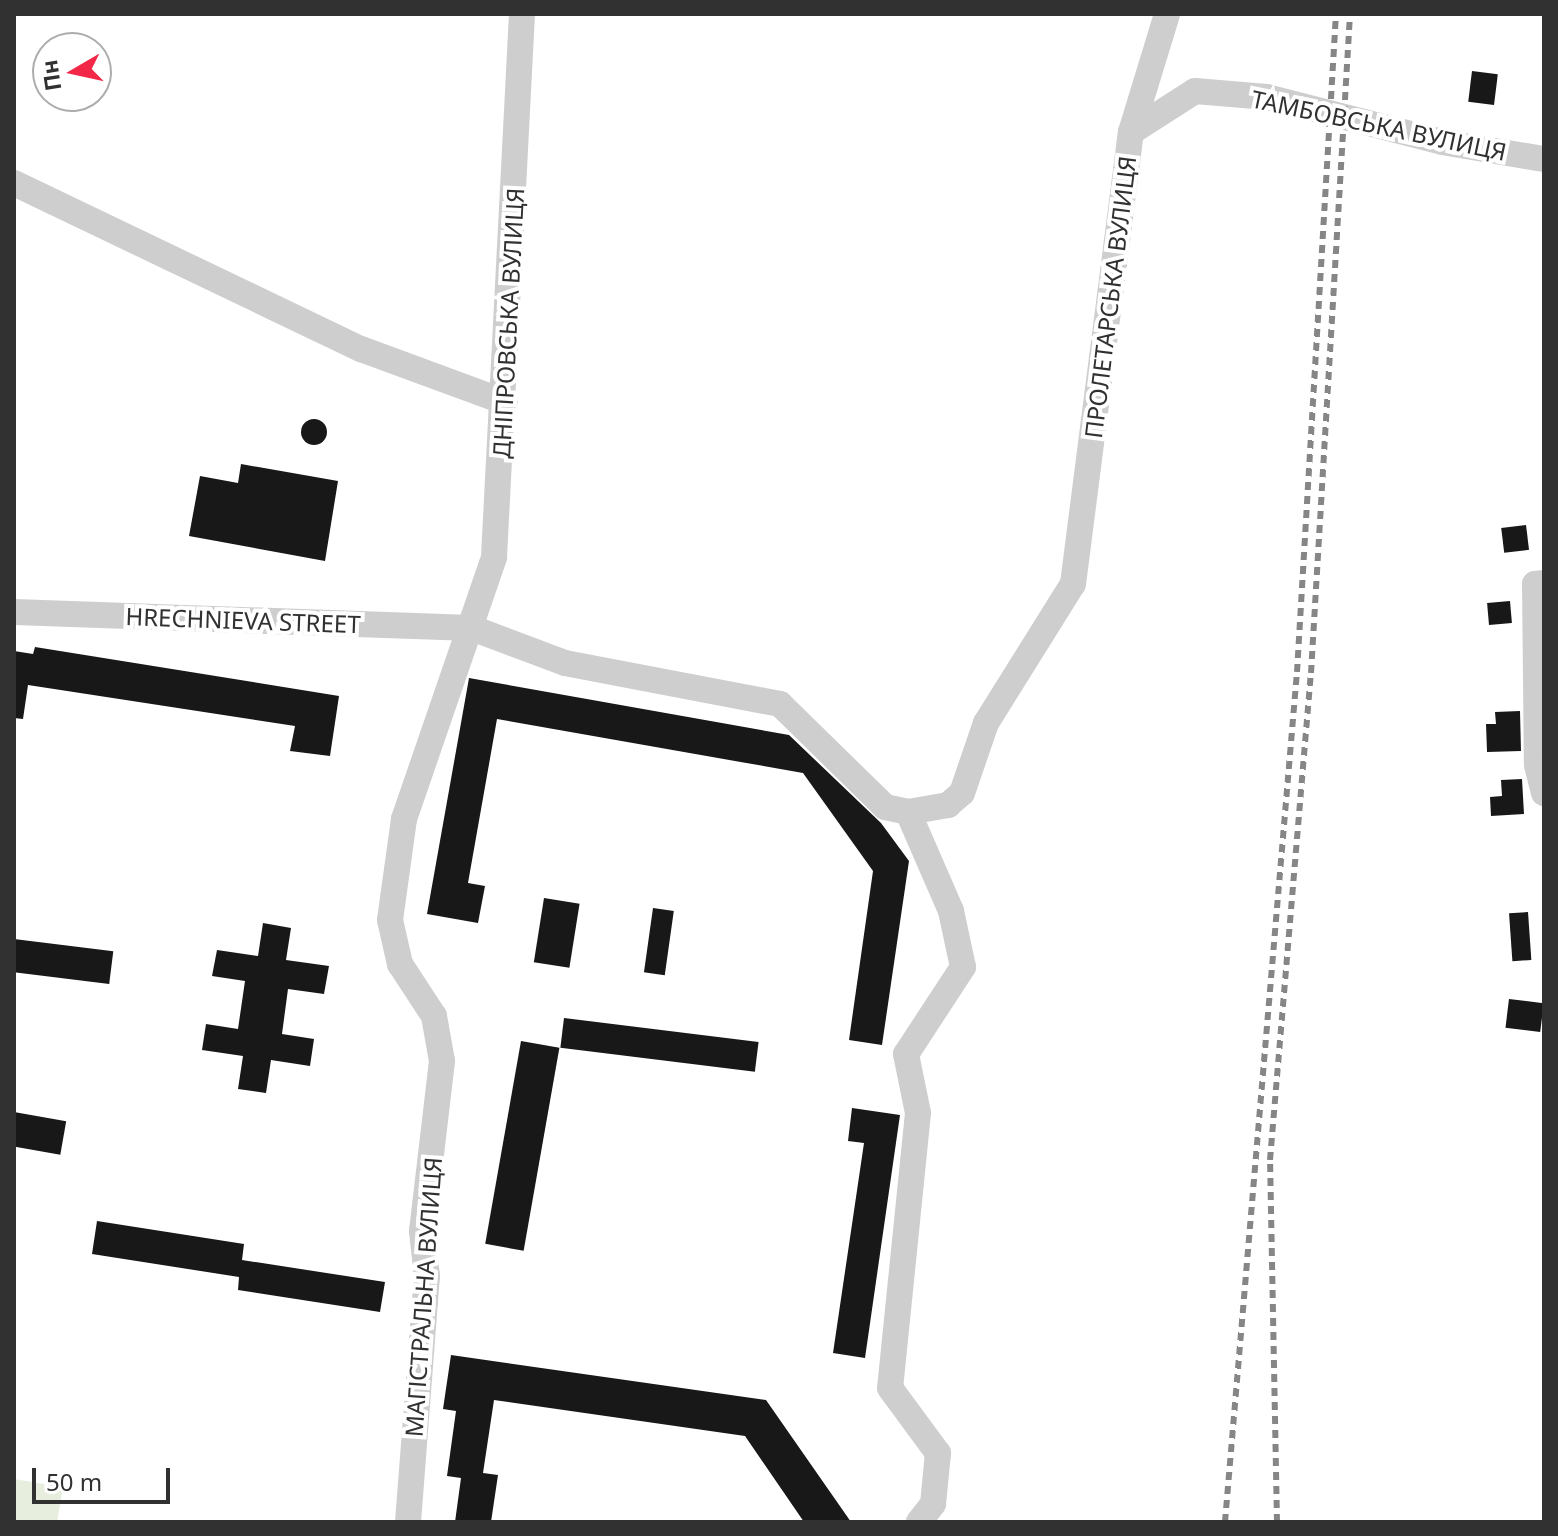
<!DOCTYPE html>
<html>
<head>
<meta charset="utf-8">
<style>
	body { margin:0 }
	#map { position:relative; width:1558px; height:1536px; overflow:hidden; background:#fff; font-family:"Noto Sans",sans-serif }
	div>[style] { position:absolute }
	[style*='--x'] { left:calc(var(--x)*1px); top:calc(var(--y)*1px); width:calc(var(--w)*1px); rotate:calc(var(--a)*1deg) }
	.green>* { inset:0; background:#e8eede }
	.building>* { inset:0; background:#181818; transform-origin:0 0 }
	.round { border-radius:50% }
	.minor>* { height:26px; margin:-13px; padding:0 13px; transform-origin:13px; border-radius:13px; background:#cecece }
	.rail>* { height:6px; margin-top:-3px; transform-origin:0; background:repeating-linear-gradient(90deg,#868686 0 8px,transparent 0 14px) }
	span { translate:-50% -50%; white-space:nowrap; text-align:center; line-height:1.15; -webkit-text-stroke:8px #fff; paint-order:stroke }
	.street-label { font-size:24px; color:#313131 }
	.frame { position:absolute; inset:0; border:16px solid #313131; pointer-events:none }
	.north { position:absolute; left:32px; top:32px; width:80px; height:80px; box-sizing:border-box; background:#fff; border:2px solid #adadad; border-radius:50%; rotate:261deg; font-size:22px; font-weight:700; line-height:32px; text-align:center; color:#313131 }
	.north::after { content:''; display:block; margin:auto; width:28px; height:36px; background:#f32748; clip-path:polygon(50% 0,100% 100%,50% 72%,0 100%) }
	.scale { position:absolute; left:32px; top:1468px; width:138px; height:36px; box-sizing:border-box; border:4px solid #313131; border-top:0; padding-left:10px; font-size:24px; line-height:28px; white-space:nowrap; color:#313131; -webkit-text-stroke:6px #fff; paint-order:stroke }
</style>
</head>
<body>
<div id="map">
	<div class="green">
		<i style="clip-path:polygon(14px 1479px,63px 1487px,57px 1522px,14px 1522px)"></i>
	</div>
	<div class="building">
		<i style="left:1472px;top:71px;width:26px;height:31px;rotate:7deg"></i>
		<i class="round" style="left:301px;top:419px;width:26px;height:26px"></i>
		<i style="clip-path:polygon(241px 464px,338px 481px,325px 561px,189px 536px,200px 476px,238px 483px)"></i>
		<i style="left:1526px;top:525px;width:25px;height:25px;rotate:83deg"></i>
		<i style="left:1510px;top:601px;width:22px;height:23px;rotate:85deg"></i>
		<i style="clip-path:polygon(35px 647px,339px 696px,330px 756px,290px 751px,295px 726px,28px 685px,23px 719px,14px 718px,14px 651px,33px 654px)"></i>
		<i style="clip-path:polygon(469px 678px,789px 735px,881px 823px,909px 861px,882px 1045px,849px 1040px,873px 871px,803px 773px,497px 719px,468px 883px,485px 886px,478px 923px,427px 914px)"></i>
		<i style="clip-path:polygon(1520px 711px,1521px 751px,1487px 752px,1486px 724px,1496px 724px,1495px 712px)"></i>
		<i style="clip-path:polygon(1522px 779px,1524px 814px,1491px 816px,1490px 797px,1502px 796px,1501px 780px)"></i>
		<i style="left:544px;top:898px;width:36px;height:65px;rotate:9deg"></i>
		<i style="left:653px;top:908px;width:21px;height:65px;rotate:8deg"></i>
		<i style="left:1528px;top:912px;width:48px;height:19px;rotate:86deg"></i>
		<i style="clip-path:polygon(263px 923px,291px 928px,286px 960px,329px 966px,324px 994px,288px 989px,282px 1034px,314px 1039px,310px 1066px,271px 1060px,266px 1093px,238px 1089px,243px 1056px,202px 1050px,206px 1024px,238px 1029px,245px 981px,212px 976px,217px 950px,258px 956px)"></i>
		<i style="left:14px;top:939px;width:100px;height:33px;rotate:7deg"></i>
		<i style="left:1509px;top:999px;width:35px;height:29px;rotate:7deg"></i>
		<i style="left:564px;top:1018px;width:196px;height:30px;rotate:7deg"></i>
		<i style="left:521px;top:1041px;width:39px;height:206px;rotate:10deg"></i>
		<i style="clip-path:polygon(852px 1108px,900px 1115px,865px 1358px,833px 1353px,864px 1143px,848px 1141px)"></i>
		<i style="left:14px;top:1112px;width:53px;height:34px;rotate:10deg"></i>
		<i style="clip-path:polygon(97px 1221px,244px 1244px,242px 1260px,385px 1282px,380px 1312px,238px 1290px,239px 1277px,92px 1254px)"></i>
		<i style="clip-path:polygon(451px 1355px,766px 1400px,851px 1522px,804px 1522px,745px 1436px,494px 1400px,483px 1473px,498px 1475px,491px 1522px,455px 1522px,461px 1478px,447px 1476px,456px 1411px,443px 1409px)"></i>
	</div>
	<div class="minor">
		<i style="--x:1131;--y:132;--w:76;--a:-32.6"></i>
		<i style="--x:1195;--y:91;--w:72;--a:4.8"></i>
		<i style="--x:1267;--y:97;--w:181;--a:14.4"></i>
		<i style="--x:1442;--y:142;--w:103;--a:9.5"></i>
		<i style="--x:14;--y:183;--w:385;--a:25.6"></i>
		<i style="--x:361;--y:349;--w:153;--a:20.2"></i>
		<i style="--x:1544;--y:583;--w:9;--a:174"></i>
		<i style="--x:1535;--y:584;--w:181;--a:89.4"></i>
		<i style="--x:1537;--y:765;--w:29;--a:76"></i>
		<i style="--x:14;--y:612;--w:458;--a:2"></i>
		<i style="--x:472;--y:628;--w:99;--a:20.6"></i>
		<i style="--x:565;--y:663;--w:219;--a:10.8"></i>
		<i style="--x:780;--y:704;--w:147;--a:44.4"></i>
		<i style="--x:885;--y:807;--w:24;--a:12"></i>
		<i style="--x:908;--y:812;--w:41;--a:-9.9"></i>
		<i style="--x:948;--y:805;--w:18;--a:-41"></i>
		<i style="--x:962;--y:793;--w:74;--a:-71.1"></i>
		<i style="--x:986;--y:723;--w:164;--a:-58"></i>
		<i style="--x:1073;--y:584;--w:456;--a:-82.7"></i>
		<i style="--x:1131;--y:132;--w:123;--a:-73"></i>
		<i style="--x:908;--y:812;--w:108;--a:66.5"></i>
		<i style="--x:951;--y:911;--w:57;--a:77.9"></i>
		<i style="--x:963;--y:967;--w:104;--a:123.2"></i>
		<i style="--x:906;--y:1054;--w:60;--a:78.5"></i>
		<i style="--x:918;--y:1113;--w:276;--a:95.8"></i>
		<i style="--x:890;--y:1388;--w:81;--a:53.6"></i>
		<i style="--x:938;--y:1453;--w:51;--a:95.6"></i>
		<i style="--x:933;--y:1504;--w:23;--a:128"></i>
		<i style="--x:408;--y:1522;--w:246;--a:-85.6"></i>
		<i style="--x:427;--y:1277;--w:46;--a:-96.2"></i>
		<i style="--x:422;--y:1231;--w:171;--a:-83.3"></i>
		<i style="--x:442;--y:1061;--w:46;--a:-100.1"></i>
		<i style="--x:434;--y:1016;--w:62;--a:-123.2"></i>
		<i style="--x:400;--y:964;--w:45;--a:-102.8"></i>
		<i style="--x:390;--y:920;--w:102;--a:-82.1"></i>
		<i style="--x:404;--y:819;--w:277;--a:-71"></i>
		<i style="--x:494;--y:557;--w:544;--a:-87.05"></i>
	</div>
	<div class="rail">
		<i style="--x:1225;--y:1522;--w:853;--a:-85.16"></i>
		<i style="--x:1297;--y:672;--w:659;--a:-86.61"></i>
		<i style="--x:1277;--y:1522;--w:362;--a:-91.1"></i>
		<i style="--x:1270;--y:1160;--w:489;--a:-85.2"></i>
		<i style="--x:1311;--y:673;--w:660;--a:-86.61"></i>
	</div>
	<div class="street-label">
		<span style="left:1379px;top:125px;rotate:12deg">ТАМБОВСЬКА ВУЛИЦЯ</span>
		<span style="left:1110px;top:297px;rotate:-83deg">ПРОЛЕТАРСЬКА ВУЛИЦЯ</span>
		<span style="left:508px;top:323px;rotate:-87deg">ДНІПРОВСЬКА ВУЛИЦЯ</span>
		<span style="left:243px;top:620px;rotate:2deg">HRECHNIEVA STREET</span>
		<span style="left:423px;top:1297px;rotate:-86deg">МАГІСТРАЛЬНА ВУЛИЦЯ</span>
	</div>
	<div class="frame"></div>
	<div class="north">Пн</div>
	<div class="scale">50 m</div>
</div>
</body>
</html>
